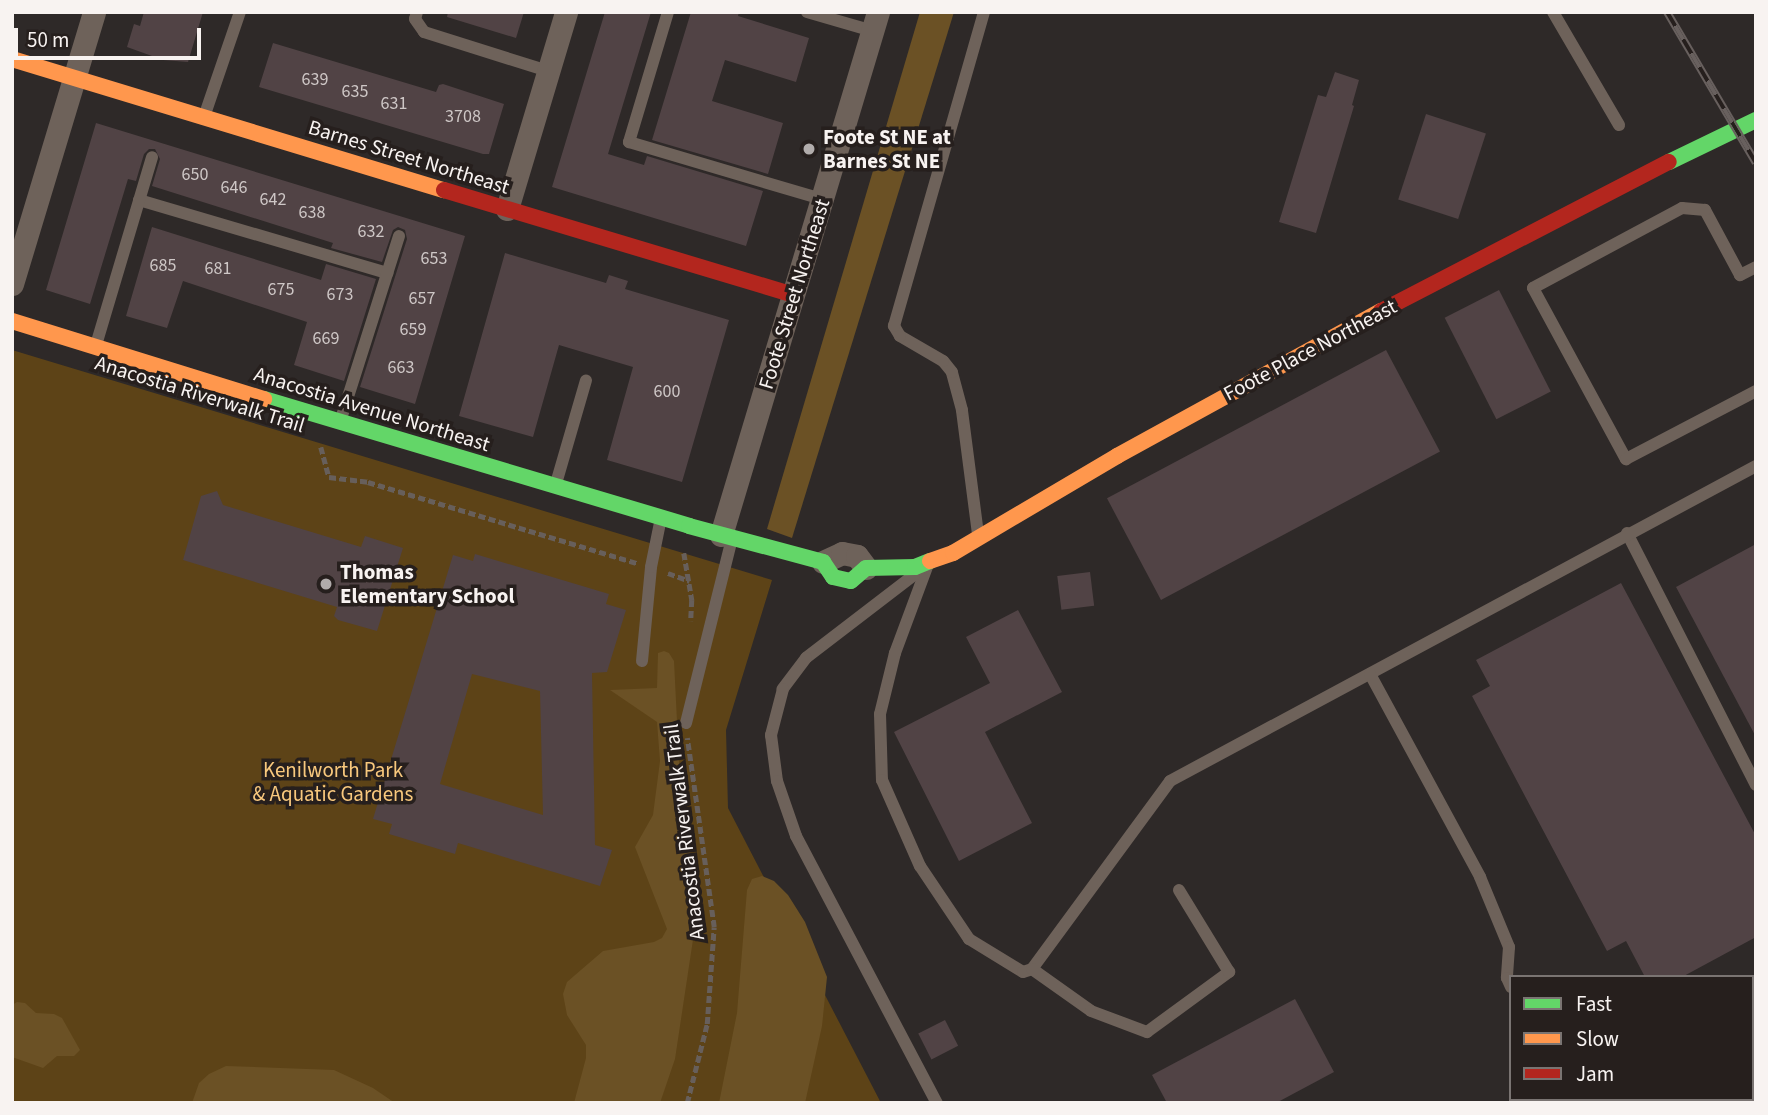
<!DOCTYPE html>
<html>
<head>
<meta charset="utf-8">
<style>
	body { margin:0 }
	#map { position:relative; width:1768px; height:1115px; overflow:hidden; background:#2e2928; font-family:"Source Sans 3",sans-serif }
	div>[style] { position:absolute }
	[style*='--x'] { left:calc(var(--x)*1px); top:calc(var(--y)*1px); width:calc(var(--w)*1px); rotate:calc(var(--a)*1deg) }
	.green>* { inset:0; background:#5d4317 }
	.forest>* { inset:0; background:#6b5125 }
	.building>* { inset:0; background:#514345; transform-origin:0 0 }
	.path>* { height:4.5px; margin-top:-2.25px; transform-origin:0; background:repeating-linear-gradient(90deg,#675f5b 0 7px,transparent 0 10.5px) }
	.lane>* { height:12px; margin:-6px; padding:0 6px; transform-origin:6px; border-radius:6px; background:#6e625a }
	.street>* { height:23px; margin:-11.5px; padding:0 11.5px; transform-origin:11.5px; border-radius:11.5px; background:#6e625a }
	.fast>* { height:16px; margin:-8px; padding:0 8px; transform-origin:8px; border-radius:8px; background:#63d668 }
	.slow>* { height:16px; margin:-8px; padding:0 8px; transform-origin:8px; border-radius:8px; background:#ff974d }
	.jam>* { height:16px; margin:-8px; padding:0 8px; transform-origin:8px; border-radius:8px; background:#b3261e }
	.rail>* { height:8px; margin-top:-4px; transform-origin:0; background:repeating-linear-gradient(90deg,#261f1d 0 16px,#68605e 0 32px); box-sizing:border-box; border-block:2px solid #68605e }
	.dots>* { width:19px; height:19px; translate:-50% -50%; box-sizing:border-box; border:4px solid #261f1d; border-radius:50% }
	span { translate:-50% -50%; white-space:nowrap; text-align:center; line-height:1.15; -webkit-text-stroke:7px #261f1d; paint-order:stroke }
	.number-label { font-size:18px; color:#cec7c6 }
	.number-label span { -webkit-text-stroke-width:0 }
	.poi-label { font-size:21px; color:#f8f3f1; font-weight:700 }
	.left { translate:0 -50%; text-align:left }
	.street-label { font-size:21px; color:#f8f3f1 }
	.park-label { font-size:21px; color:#f8c87d }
	.frame { position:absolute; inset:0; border:14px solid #f8f3f1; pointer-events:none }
	.legend { position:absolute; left:1509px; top:975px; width:245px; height:126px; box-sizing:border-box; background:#261f1d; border:2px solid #7a7472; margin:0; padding:9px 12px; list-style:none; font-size:21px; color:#f8f3f1 }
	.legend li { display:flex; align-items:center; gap:14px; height:35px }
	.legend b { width:35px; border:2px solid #7a7472 }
	.scale { position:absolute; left:14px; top:28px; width:187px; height:32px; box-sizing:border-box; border:4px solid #f8f3f1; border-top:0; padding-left:9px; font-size:21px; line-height:24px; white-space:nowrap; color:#f8f3f1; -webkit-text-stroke:5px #261f1d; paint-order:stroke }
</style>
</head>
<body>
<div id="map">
	<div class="green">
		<i style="clip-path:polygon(12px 350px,772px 580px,726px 730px,728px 808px,881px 1103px,12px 1103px)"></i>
	</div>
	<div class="forest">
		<i style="clip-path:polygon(920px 12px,954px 12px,792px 538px,767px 529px)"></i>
		<i style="clip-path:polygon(664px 651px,669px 653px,674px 661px,680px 781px,690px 846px,694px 933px,675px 1059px,660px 1103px,574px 1103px,586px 1058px,586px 1045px,567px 1015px,563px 994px,567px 982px,603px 951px,654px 942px,662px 938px,667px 929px,635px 847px,653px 815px,660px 761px,657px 722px,610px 690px,657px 688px,658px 653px)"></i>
		<i style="clip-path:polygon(762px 876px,774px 881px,788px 895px,805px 922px,827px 977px,822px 1026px,805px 1103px,719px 1103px,737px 1013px,747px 890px,752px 879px)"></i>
		<i style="clip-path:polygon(17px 1002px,25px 1003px,36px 1013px,54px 1014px,62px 1018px,80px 1050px,74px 1056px,57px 1056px,43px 1068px,12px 1057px,12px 1005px)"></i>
		<i style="clip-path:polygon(226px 1066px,334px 1070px,373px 1088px,395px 1103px,192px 1103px,199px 1083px,209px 1074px)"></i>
	</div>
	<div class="building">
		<i style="clip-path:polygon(144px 12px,203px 12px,188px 62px,163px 60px,127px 47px,134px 24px,140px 26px)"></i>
		<i style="clip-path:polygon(448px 12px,524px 12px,516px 38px,447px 17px)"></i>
		<i style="clip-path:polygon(605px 12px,651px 12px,608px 154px,644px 165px,647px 156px,763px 191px,746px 246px,552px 187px)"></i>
		<i style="clip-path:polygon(691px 12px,739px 12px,738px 16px,809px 38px,796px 82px,725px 60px,712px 101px,783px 123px,768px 174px,652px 140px)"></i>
		<i style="clip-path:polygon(273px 43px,436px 92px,439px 85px,443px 84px,504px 104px,489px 154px,483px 154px,259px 87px)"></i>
		<i style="clip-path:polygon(1335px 72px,1359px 80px,1352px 105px,1354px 106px,1316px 233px,1279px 222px,1318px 95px,1326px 97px)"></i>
		<i style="left:1426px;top:114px;width:63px;height:90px;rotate:18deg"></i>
		<i style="clip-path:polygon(96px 123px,465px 236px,415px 404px,360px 387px,407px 239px,405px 230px,398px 227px,393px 230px,382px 262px,331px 248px,333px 243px,152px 186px,160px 159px,155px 149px,149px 149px,144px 154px,136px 181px,128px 179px,90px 304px,46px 290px)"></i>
		<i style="clip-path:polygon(152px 227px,321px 280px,326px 264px,376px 279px,344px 381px,294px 365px,307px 322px,183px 281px,167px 328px,126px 316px)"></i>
		<i style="clip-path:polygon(505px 253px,606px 283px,609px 275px,628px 281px,625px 289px,729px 320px,682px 482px,607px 460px,633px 367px,559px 345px,533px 437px,459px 416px)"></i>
		<i style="left:1499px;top:290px;width:114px;height:61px;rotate:63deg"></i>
		<i style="left:1386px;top:350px;width:115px;height:316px;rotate:62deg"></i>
		<i style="clip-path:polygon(217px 491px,223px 505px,361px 547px,365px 536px,403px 548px,377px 631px,338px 620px,334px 616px,337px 607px,183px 560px,201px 496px)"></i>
		<i style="clip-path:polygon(1756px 544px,1756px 737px,1676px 587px)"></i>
		<i style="clip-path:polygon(evenodd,475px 554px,609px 594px,606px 604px,626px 610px,607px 672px,592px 673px,595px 845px,612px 850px,600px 886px,458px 843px,455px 854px,389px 834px,392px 824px,373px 819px,453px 555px,473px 561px,475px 554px,472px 674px,540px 691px,543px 815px,440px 784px,472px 674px)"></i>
		<i style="left:1090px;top:572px;width:34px;height:33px;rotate:83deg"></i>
		<i style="clip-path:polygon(1621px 583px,1756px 836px,1756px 937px,1682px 977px,1645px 977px,1626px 941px,1607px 951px,1472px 696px,1490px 686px,1476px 660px)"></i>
		<i style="clip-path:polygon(1018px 610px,1062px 692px,985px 732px,1032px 823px,959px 861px,894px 732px,990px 683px,966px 637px)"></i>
		<i style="clip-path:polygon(1295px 999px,1334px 1072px,1276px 1103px,1167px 1103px,1152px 1075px)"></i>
		<i style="left:945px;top:1020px;width:29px;height:30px;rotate:63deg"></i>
	</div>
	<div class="path">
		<i style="--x:321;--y:447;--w:31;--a:75"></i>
		<i style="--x:329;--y:477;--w:39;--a:7"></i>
		<i style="--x:368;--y:482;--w:281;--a:16.8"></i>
		<i style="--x:684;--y:553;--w:48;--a:80.3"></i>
		<i style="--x:692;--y:600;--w:21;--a:93"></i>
		<i style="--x:668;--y:573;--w:23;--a:20"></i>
		<i style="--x:687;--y:1103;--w:81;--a:-75.8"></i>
		<i style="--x:707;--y:1024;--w:97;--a:-85.9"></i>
		<i style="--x:714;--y:927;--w:191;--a:-98.1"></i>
	</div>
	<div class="lane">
		<i style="--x:417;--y:12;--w:7;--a:106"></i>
		<i style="--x:415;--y:19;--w:16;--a:55"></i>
		<i style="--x:424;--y:32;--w:130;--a:17.5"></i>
		<i style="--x:668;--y:12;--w:136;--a:106.7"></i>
		<i style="--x:629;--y:142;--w:201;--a:16.5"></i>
		<i style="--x:807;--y:12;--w:69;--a:16.1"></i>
		<i style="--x:1553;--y:12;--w:131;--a:59.7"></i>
		<i style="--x:205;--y:114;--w:108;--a:-71.1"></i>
		<i style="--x:139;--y:200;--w:259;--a:16.4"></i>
		<i style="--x:1756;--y:267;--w:18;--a:153"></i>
		<i style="--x:1740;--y:275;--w:74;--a:-118.3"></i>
		<i style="--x:1705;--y:210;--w:23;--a:-175"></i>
		<i style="--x:1682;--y:208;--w:169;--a:151.8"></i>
		<i style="--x:1533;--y:288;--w:195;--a:61.5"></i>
		<i style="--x:1626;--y:459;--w:147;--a:-27.6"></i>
		<i style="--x:96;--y:345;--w:196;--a:-73.4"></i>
		<i style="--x:340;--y:422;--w:195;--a:-72.4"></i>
		<i style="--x:555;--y:487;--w:111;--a:-73.8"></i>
		<i style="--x:1627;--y:533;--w:283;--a:62.9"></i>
		<i style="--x:978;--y:534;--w:125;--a:-97.4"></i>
		<i style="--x:962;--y:410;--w:39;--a:-105"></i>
		<i style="--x:952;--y:372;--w:14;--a:-129"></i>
		<i style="--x:943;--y:361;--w:50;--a:-149.8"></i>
		<i style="--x:900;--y:336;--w:12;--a:-121"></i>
		<i style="--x:894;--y:326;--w:327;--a:-74"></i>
		<i style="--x:927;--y:567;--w:92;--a:110.4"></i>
		<i style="--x:895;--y:653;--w:63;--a:103.8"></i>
		<i style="--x:880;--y:714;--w:66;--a:88.3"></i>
		<i style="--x:882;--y:780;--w:94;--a:66.2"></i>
		<i style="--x:920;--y:866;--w:88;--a:56.1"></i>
		<i style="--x:969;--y:939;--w:63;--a:31.4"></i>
		<i style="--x:1023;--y:972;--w:9;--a:-18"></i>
		<i style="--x:1032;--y:969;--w:233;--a:-53.7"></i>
		<i style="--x:1170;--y:781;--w:665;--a:-28.26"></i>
		<i style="--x:914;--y:575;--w:136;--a:142.5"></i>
		<i style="--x:806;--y:658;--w:39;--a:127"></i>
		<i style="--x:783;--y:689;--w:48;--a:104.6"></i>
		<i style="--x:771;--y:735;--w:46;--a:82.6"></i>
		<i style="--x:777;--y:781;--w:58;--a:70.9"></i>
		<i style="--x:796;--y:836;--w:302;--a:62.2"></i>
		<i style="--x:642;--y:661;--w:94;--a:-84.5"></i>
		<i style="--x:651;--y:567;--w:50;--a:-78.5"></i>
		<i style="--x:1370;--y:674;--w:231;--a:61.5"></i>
		<i style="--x:1480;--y:877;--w:76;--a:67.5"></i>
		<i style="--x:1509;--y:947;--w:31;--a:94"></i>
		<i style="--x:1507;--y:978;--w:10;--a:66"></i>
		<i style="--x:686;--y:723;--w:190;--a:-76"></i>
		<i style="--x:1032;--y:969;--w:72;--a:35.4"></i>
		<i style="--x:1091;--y:1011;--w:60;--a:20.6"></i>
		<i style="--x:1147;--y:1032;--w:102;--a:-36.2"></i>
		<i style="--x:1229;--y:972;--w:96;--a:-121.4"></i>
		<i style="--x:1752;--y:987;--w:4;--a:-14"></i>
		<i style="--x:1557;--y:1099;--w:4;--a:76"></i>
	</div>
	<div class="street">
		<i style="--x:507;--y:209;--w:206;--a:-73.3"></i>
		<i style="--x:12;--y:284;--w:284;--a:-73.2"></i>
		<i style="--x:721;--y:535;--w:546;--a:-73.29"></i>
		<i style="--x:823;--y:562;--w:21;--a:-25"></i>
		<i style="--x:842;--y:553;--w:15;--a:11"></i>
		<i style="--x:857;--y:556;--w:15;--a:53"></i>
	</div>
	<div class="fast">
		<i style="--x:1669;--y:162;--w:97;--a:-25.8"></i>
		<i style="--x:264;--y:399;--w:444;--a:16.6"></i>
		<i style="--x:689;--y:526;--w:139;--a:15"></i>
		<i style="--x:823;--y:562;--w:18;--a:56"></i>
		<i style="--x:833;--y:577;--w:18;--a:13"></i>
		<i style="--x:851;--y:581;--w:20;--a:-41"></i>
		<i style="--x:866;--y:568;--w:49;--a:-1.2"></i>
		<i style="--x:915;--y:567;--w:16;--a:-22"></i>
	</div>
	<div class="slow">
		<i style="--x:12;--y:59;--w:451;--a:16.9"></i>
		<i style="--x:12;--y:321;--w:264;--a:17.2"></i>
		<i style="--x:930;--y:561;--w:24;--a:-19"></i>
		<i style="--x:953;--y:553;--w:191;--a:-30.6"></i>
		<i style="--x:1117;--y:456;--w:301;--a:-28.8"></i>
	</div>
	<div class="jam">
		<i style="--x:444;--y:190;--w:364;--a:16.7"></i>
		<i style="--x:1381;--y:311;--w:324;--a:-27.4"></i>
	</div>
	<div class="rail">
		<i style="--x:1667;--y:12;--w:175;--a:59.5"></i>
	</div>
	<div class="dots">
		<i style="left:809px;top:149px;background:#b1acab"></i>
		<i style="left:326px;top:584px;background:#b1acab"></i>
	</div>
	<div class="number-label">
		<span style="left:315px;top:80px">639</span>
		<span style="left:355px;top:92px">635</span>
		<span style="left:394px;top:104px">631</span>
		<span style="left:463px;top:117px">3708</span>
		<span style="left:195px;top:175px">650</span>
		<span style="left:234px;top:188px">646</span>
		<span style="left:273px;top:200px">642</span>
		<span style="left:312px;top:213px">638</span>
		<span style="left:371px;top:232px">632</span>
		<span style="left:434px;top:259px">653</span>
		<span style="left:163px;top:266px">685</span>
		<span style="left:218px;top:269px">681</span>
		<span style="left:281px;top:290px">675</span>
		<span style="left:340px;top:295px">673</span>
		<span style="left:422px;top:299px">657</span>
		<span style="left:413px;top:330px">659</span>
		<span style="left:326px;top:339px">669</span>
		<span style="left:401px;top:368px">663</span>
		<span style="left:667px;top:392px">600</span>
	</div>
	<div class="poi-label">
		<span class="left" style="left:823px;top:149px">Foote St NE at<br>Barnes St NE</span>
		<span class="left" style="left:340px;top:584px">Thomas<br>Elementary School</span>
	</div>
	<div class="street-label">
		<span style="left:409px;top:157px;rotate:17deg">Barnes Street Northeast</span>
		<span style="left:794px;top:294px;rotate:-73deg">Foote Street Northeast</span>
		<span style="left:1310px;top:350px;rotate:-28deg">Foote Place Northeast</span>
		<span style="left:200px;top:394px;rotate:17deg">Anacostia Riverwalk Trail</span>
		<span style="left:372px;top:409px;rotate:17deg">Anacostia Avenue Northeast</span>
		<span style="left:684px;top:832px;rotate:-97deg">Anacostia Riverwalk Trail</span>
	</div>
	<div class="park-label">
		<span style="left:333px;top:782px">Kenilworth Park<br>&amp; Aquatic Gardens</span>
	</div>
	<div class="frame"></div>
	<ul class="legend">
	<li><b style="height:9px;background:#63d668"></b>Fast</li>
	<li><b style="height:9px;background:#ff974d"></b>Slow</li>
	<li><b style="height:9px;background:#b3261e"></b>Jam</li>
	</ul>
	<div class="scale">50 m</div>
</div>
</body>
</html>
